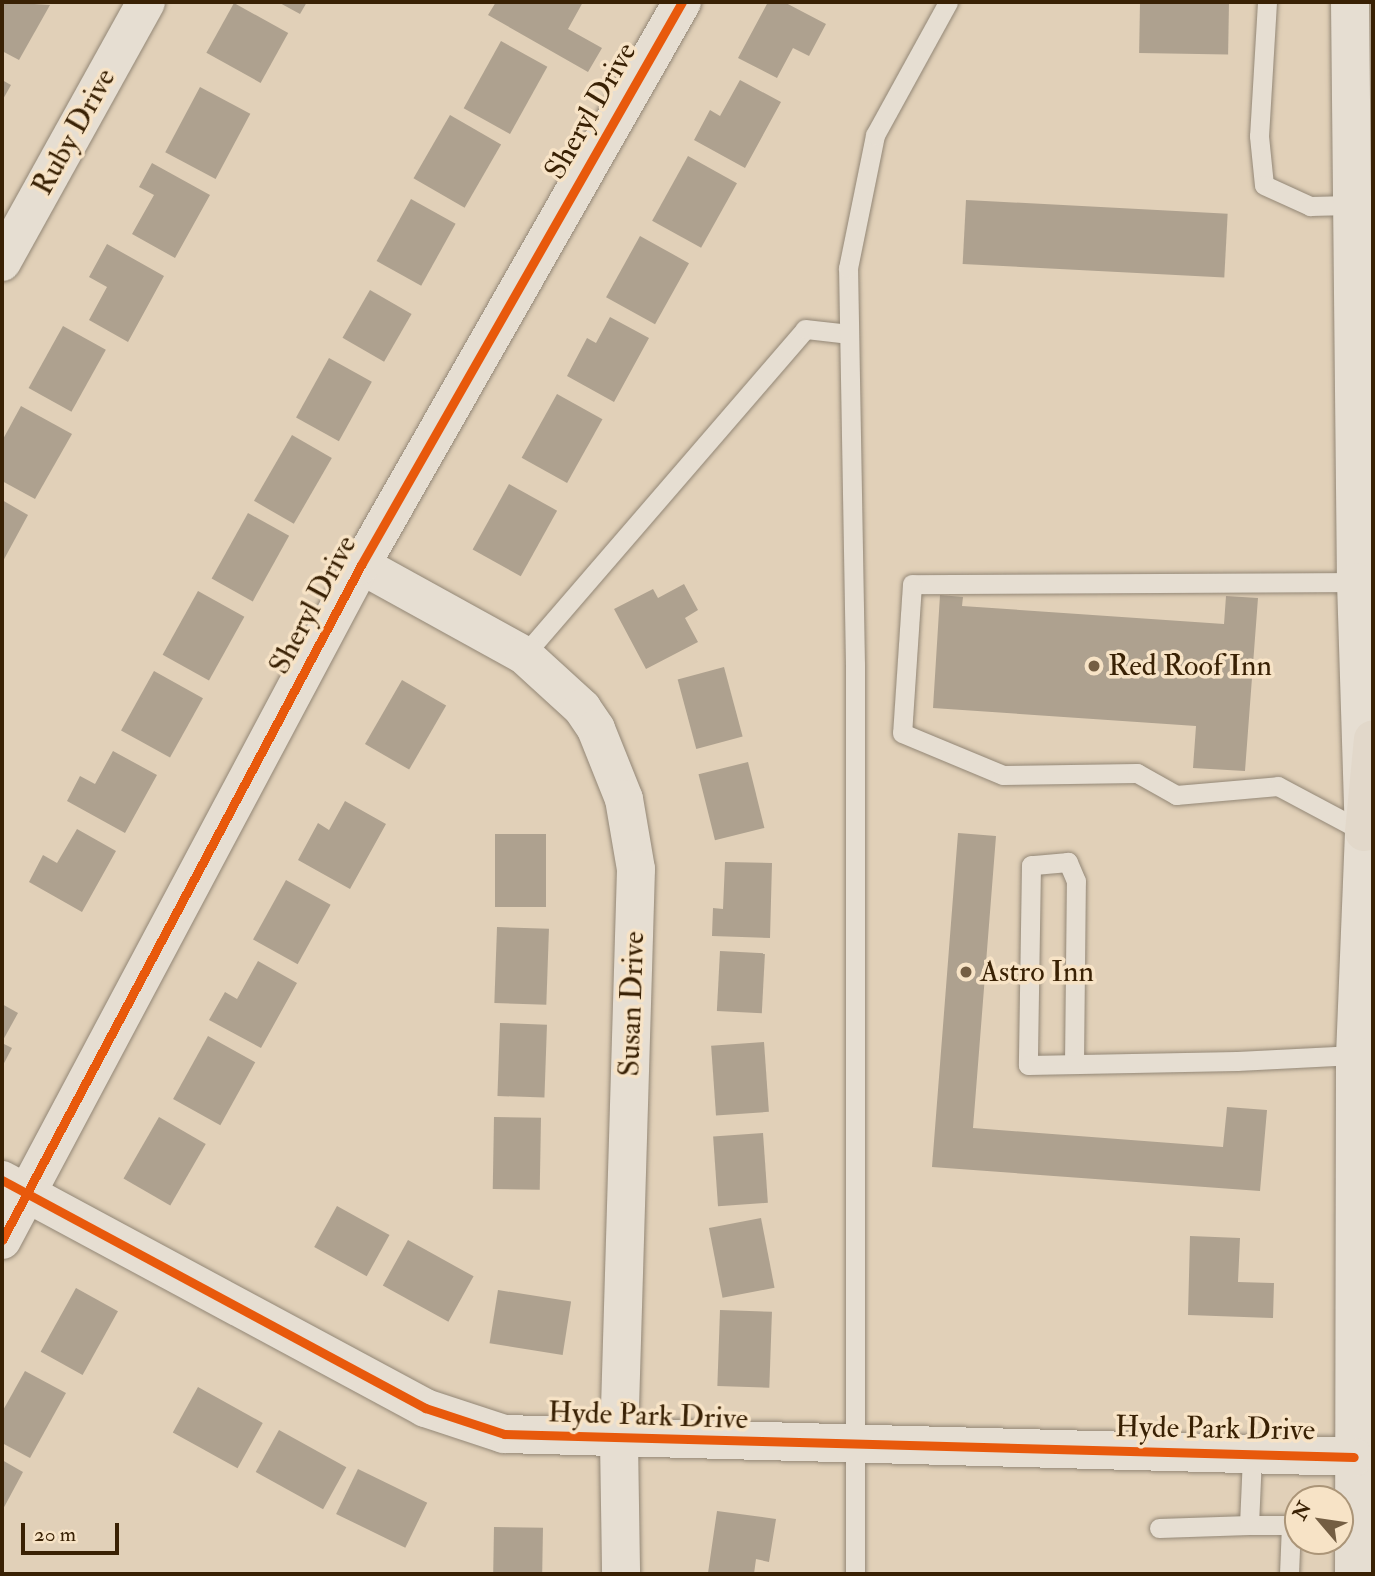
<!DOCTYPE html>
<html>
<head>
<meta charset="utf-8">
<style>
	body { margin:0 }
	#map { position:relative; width:1375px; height:1576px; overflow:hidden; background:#e1d0b8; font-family:"IM FELL Double Pica",serif }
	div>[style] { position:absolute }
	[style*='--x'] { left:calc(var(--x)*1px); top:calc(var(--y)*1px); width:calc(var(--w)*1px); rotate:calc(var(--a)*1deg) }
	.building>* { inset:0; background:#aea18f; transform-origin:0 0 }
	.roads { filter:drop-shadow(0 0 2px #938776) drop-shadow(0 0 2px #938776) }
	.lane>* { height:19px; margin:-9.5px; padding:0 9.5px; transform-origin:9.5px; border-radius:9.5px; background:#e6ded2 }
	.street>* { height:38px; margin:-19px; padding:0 19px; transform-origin:19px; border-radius:19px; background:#e6ded2 }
	.secondary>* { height:38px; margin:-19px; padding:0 19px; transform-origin:19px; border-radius:19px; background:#e6ded2 }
	.highway>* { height:38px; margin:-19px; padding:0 19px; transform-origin:19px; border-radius:19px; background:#e2d8ca }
	.cycleway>* { height:9px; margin:-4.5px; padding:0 4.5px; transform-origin:4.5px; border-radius:4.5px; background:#e8590c }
	.dots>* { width:19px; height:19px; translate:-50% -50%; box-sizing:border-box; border:4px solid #f7e3c6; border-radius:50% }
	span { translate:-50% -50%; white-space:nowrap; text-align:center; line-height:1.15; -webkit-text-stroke:7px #f7e3c6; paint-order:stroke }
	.street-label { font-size:30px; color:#392104 }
	.poi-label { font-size:30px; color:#392104 }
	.left { translate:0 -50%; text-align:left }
	.frame { position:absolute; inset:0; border:4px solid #392104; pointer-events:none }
	.north { position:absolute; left:1284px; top:1485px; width:70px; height:70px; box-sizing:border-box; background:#f7e3c6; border:2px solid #ab9578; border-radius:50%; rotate:299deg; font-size:19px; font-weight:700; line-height:28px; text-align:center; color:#392104 }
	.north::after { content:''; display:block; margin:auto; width:24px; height:32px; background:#745e43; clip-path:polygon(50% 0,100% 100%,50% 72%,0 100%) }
	.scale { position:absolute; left:21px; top:1523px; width:98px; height:32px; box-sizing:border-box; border:4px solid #392104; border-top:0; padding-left:9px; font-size:21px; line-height:24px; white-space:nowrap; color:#392104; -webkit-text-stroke:5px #f7e3c6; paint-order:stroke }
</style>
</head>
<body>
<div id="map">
	<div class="building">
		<i style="clip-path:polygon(2px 2px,50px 5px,19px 60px,2px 51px)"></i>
		<i style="clip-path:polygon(278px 2px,307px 2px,300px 14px)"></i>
		<i style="clip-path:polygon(496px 2px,583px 2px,568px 29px,602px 48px,588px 72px,488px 15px)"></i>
		<i style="clip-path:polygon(768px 2px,784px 2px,826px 24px,809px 56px,793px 48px,777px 78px,738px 58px)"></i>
		<i style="left:1140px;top:2px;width:89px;height:51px;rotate:1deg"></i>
		<i style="left:234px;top:3px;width:62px;height:57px;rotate:29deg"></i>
		<i style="left:501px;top:41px;width:53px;height:77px;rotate:29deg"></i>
		<i style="clip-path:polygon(2px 80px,11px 85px,2px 101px)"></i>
		<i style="clip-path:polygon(740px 80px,781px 102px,745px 168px,694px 140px,710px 110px,720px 116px)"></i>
		<i style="left:200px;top:87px;width:57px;height:74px;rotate:28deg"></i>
		<i style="left:450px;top:115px;width:59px;height:73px;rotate:30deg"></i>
		<i style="left:688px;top:156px;width:56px;height:74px;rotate:29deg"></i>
		<i style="clip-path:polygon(152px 163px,210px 195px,175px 258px,132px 234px,154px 195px,139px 187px)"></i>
		<i style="left:411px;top:199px;width:51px;height:71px;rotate:29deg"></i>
		<i style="left:966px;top:200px;width:262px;height:64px;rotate:3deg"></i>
		<i style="left:640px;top:236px;width:56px;height:70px;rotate:29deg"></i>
		<i style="clip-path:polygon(107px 244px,164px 276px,128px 342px,89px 320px,107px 287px,89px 277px)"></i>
		<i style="left:370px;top:290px;width:48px;height:55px;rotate:30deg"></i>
		<i style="clip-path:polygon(610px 317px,649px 338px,614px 402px,567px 376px,587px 338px,596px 343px)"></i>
		<i style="left:63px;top:326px;width:49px;height:71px;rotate:29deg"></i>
		<i style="left:329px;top:358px;width:49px;height:68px;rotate:29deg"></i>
		<i style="left:557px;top:394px;width:52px;height:73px;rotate:29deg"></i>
		<i style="clip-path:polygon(21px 406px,72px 434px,35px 499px,2px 481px,2px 441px)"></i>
		<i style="left:292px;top:435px;width:46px;height:76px;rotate:30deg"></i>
		<i style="left:509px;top:484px;width:55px;height:75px;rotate:29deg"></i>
		<i style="clip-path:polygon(2px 500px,28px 515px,2px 563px)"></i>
		<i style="left:248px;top:513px;width:47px;height:75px;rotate:29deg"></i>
		<i style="clip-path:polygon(684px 584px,698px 610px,685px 618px,698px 642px,646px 669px,614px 609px,653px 589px,658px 598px)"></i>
		<i style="left:198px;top:591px;width:53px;height:73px;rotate:29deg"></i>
		<i style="clip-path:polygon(940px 595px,963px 597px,962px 606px,1224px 624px,1226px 596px,1258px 598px,1245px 771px,1193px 768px,1196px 726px,933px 708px)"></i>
		<i style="left:724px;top:667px;width:72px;height:48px;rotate:75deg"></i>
		<i style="left:154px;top:671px;width:56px;height:68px;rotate:29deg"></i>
		<i style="left:402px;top:680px;width:51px;height:74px;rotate:30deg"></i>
		<i style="clip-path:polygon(113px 751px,157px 775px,125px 833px,67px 801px,80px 776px,95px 784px)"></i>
		<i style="left:748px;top:762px;width:68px;height:51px;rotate:76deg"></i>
		<i style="clip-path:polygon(345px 801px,386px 824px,350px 889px,298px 860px,318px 823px,329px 830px)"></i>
		<i style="clip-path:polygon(77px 829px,116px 851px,82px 912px,29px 882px,43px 855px,57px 863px)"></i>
		<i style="clip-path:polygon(958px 833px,996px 836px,973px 1128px,1223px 1147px,1227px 1107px,1267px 1110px,1260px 1191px,932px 1167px)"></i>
		<i style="left:546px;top:834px;width:73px;height:51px;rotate:90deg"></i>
		<i style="clip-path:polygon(725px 862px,772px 863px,770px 938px,712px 936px,713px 908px,723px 909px)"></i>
		<i style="left:286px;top:880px;width:51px;height:68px;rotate:29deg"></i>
		<i style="left:497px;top:927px;width:52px;height:76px;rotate:2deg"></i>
		<i style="left:720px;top:951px;width:45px;height:60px;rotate:3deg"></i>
		<i style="clip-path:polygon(258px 961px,297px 983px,261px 1048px,209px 1020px,225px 992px,237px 999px)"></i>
		<i style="clip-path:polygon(2px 1004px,18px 1013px,2px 1042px)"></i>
		<i style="left:500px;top:1023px;width:47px;height:73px;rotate:2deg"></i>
		<i style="left:208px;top:1036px;width:54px;height:72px;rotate:29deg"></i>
		<i style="left:764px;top:1042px;width:70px;height:53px;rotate:86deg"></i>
		<i style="clip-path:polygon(2px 1043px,12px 1048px,2px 1067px)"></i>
		<i style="left:159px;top:1117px;width:54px;height:71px;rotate:30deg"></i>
		<i style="left:494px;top:1117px;width:47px;height:72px;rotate:1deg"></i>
		<i style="left:763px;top:1133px;width:70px;height:50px;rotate:86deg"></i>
		<i style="left:337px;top:1206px;width:60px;height:47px;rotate:29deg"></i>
		<i style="left:761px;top:1218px;width:71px;height:53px;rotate:79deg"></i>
		<i style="clip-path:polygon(1190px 1236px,1240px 1238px,1238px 1282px,1274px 1283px,1273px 1318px,1188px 1315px)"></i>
		<i style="left:408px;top:1240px;width:75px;height:52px;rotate:29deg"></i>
		<i style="left:76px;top:1288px;width:48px;height:73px;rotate:29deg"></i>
		<i style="left:498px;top:1290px;width:74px;height:54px;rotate:9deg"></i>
		<i style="left:720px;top:1310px;width:52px;height:76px;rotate:2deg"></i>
		<i style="clip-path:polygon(25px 1371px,66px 1393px,30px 1458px,2px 1443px,2px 1412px)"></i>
		<i style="left:198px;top:1387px;width:74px;height:52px;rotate:29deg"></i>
		<i style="left:279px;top:1430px;width:77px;height:48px;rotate:29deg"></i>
		<i style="clip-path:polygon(2px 1460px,23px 1472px,2px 1511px)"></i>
		<i style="left:358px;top:1469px;width:77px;height:50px;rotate:26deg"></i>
		<i style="clip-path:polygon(717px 1511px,776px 1519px,769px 1562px,756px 1559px,754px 1574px,708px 1573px)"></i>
		<i style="left:494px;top:1527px;width:49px;height:47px;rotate:1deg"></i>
	</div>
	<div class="roads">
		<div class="lane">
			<i style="--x:1267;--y:2;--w:134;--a:93.4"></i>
			<i style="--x:1259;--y:136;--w:49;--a:84.2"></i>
			<i style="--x:1264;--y:185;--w:51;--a:24.5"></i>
			<i style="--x:1310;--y:206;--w:40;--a:-1.4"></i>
			<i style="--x:1356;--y:582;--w:444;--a:179.7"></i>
			<i style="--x:912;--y:584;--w:149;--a:93.8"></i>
			<i style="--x:902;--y:733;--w:109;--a:22.6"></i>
			<i style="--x:1003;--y:775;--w:134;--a:-0.9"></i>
			<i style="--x:1137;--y:773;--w:45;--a:29.4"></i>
			<i style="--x:1176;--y:795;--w:102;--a:-5"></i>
			<i style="--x:1278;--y:786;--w:98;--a:28.1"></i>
			<i style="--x:524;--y:655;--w:430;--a:-49.2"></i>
			<i style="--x:805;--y:329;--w:44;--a:6.5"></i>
			<i style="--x:1074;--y:1064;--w:183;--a:-89.4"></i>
			<i style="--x:1076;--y:881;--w:21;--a:-113"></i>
			<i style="--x:1068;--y:862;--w:37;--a:175"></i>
			<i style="--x:1031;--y:865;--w:200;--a:90.9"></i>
			<i style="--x:1028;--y:1065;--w:209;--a:-1.1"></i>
			<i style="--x:1237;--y:1061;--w:118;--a:-2.9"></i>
			<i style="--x:1249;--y:1525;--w:49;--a:0"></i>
			<i style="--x:1159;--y:1528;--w:90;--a:-1.9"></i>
			<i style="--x:1249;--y:1525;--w:70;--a:-87.5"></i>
			<i style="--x:855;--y:1574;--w:909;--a:-90"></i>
			<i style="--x:855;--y:665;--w:397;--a:-91"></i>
			<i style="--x:848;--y:268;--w:136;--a:-78.5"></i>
			<i style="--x:875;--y:135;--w:152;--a:-61.2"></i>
			<i style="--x:1289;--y:1574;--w:49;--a:-87.7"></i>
		</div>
		<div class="street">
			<i style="--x:2;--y:262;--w:297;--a:-61"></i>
			<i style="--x:361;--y:565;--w:186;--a:28.9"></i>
			<i style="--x:524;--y:655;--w:79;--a:42.4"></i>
			<i style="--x:582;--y:708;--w:25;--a:56"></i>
			<i style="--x:596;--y:729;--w:75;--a:68.2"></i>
			<i style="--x:624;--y:799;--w:71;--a:80.3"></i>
			<i style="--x:636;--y:869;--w:572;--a:91.7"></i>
			<i style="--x:619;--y:1441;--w:133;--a:89.1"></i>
			<i style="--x:2;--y:1240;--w:765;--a:-61.99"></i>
			<i style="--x:361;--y:565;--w:648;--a:-60.31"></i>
		</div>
		<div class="secondary">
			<i style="--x:1350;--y:2;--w:580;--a:89.41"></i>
			<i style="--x:1356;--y:582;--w:250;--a:88.2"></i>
			<i style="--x:1364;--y:832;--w:223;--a:92.3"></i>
			<i style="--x:1355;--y:1055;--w:519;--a:90.11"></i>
			<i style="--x:2;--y:1180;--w:481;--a:28.3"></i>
			<i style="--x:425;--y:1408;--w:83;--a:18.2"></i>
			<i style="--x:504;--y:1434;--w:850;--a:1.55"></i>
		</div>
		<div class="highway">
			<i style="--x:1364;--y:832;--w:93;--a:-84.5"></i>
		</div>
	</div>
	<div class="cycleway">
		<i style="--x:2;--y:1180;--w:481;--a:28.3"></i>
		<i style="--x:425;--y:1408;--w:83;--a:18.2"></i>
		<i style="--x:504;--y:1434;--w:850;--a:1.55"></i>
		<i style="--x:2;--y:1240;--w:765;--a:-61.99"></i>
		<i style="--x:361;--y:565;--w:648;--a:-60.31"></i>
	</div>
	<div class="dots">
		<i style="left:1094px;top:666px;background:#745e43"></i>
		<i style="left:966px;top:972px;background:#745e43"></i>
	</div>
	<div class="street-label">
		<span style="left:591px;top:111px;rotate:-60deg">Sheryl Drive</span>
		<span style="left:74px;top:132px;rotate:-61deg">Ruby Drive</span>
		<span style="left:313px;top:605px;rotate:-62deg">Sheryl Drive</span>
		<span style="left:632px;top:1004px;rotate:-88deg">Susan Drive</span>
		<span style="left:648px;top:1416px;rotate:2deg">Hyde Park Drive</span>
		<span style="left:1215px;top:1429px;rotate:1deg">Hyde Park Drive</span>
	</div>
	<div class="poi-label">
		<span class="left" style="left:1108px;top:666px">Red Roof Inn</span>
		<span class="left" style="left:980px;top:972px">Astro Inn</span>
	</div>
	<div class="frame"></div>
	<div class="north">N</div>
	<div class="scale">20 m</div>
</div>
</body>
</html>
